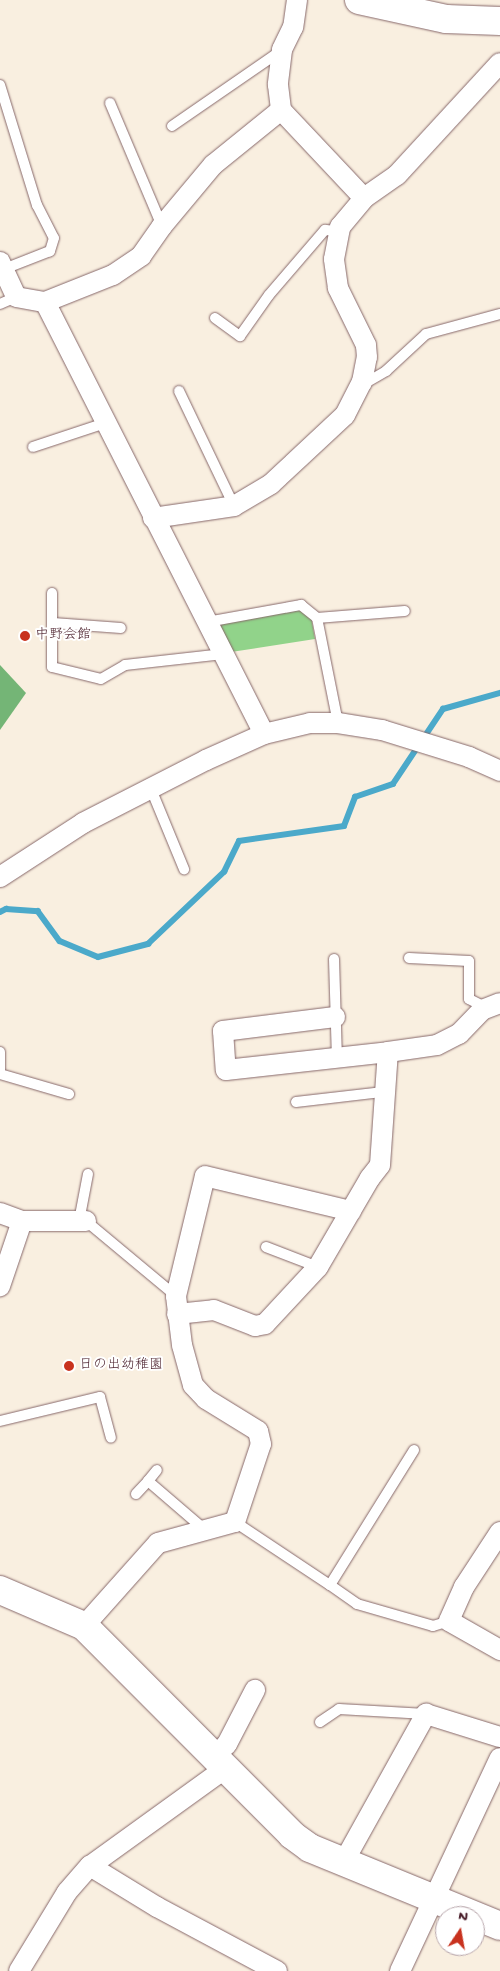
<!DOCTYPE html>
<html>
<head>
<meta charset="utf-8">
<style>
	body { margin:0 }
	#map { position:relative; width:500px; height:1971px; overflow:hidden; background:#f9efe0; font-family:"Gochi Hand","Klee One",sans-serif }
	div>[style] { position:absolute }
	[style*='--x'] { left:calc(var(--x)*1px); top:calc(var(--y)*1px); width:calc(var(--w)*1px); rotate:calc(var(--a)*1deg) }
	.green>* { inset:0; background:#91d38a }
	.forest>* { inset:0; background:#74b576 }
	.stream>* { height:5.5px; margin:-2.75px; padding:0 2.75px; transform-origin:2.75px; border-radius:2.75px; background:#4ba9ca }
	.roads { filter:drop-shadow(0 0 1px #87686a) drop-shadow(0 0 1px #87686a) }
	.lane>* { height:10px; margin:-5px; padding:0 5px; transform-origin:5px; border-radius:5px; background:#fff }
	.street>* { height:20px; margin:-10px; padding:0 10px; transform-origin:10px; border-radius:10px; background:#fff }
	.secondary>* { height:28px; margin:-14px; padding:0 14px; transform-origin:14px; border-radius:14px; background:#fff }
	.dots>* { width:14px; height:14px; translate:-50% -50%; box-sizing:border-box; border:2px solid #fff; border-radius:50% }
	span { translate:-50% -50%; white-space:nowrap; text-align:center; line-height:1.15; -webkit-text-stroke:4px #fff; paint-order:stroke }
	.poi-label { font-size:14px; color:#4a1f2b }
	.left { translate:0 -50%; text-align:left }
	.north { position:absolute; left:435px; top:1906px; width:50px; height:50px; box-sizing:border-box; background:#fff; border:1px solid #b7a5aa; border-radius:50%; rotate:12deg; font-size:14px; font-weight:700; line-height:20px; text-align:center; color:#4a1f2b }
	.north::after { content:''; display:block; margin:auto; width:18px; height:22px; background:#c8321e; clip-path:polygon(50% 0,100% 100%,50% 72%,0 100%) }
</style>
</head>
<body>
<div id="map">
	<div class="green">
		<i style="clip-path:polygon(298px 609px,311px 616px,315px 639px,231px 652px,217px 625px)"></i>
	</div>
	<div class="forest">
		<i style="clip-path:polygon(0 665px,26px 693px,0 730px)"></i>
	</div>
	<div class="stream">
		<i style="--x:0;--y:912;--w:7;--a:-27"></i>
		<i style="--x:6;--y:909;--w:32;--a:4"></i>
		<i style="--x:38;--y:911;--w:37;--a:54"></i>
		<i style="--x:60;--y:941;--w:41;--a:22.8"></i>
		<i style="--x:98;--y:957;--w:52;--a:-14.6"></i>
		<i style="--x:148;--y:944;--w:105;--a:-43.5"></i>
		<i style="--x:224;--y:872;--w:34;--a:-64"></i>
		<i style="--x:239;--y:841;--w:106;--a:-8.1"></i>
		<i style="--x:344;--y:826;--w:31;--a:-69"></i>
		<i style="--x:355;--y:797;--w:40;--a:-18.9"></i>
		<i style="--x:393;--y:784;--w:90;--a:-56.3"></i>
		<i style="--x:443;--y:709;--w:59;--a:-15.7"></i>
	</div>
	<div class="roads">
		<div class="lane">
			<i style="--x:0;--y:85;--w:126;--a:72.9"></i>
			<i style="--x:37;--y:205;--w:37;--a:63"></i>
			<i style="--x:54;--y:238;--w:14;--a:107"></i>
			<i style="--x:50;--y:251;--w:49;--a:158.6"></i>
			<i style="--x:110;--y:103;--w:134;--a:67.1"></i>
			<i style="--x:172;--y:126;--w:134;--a:-34.6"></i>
			<i style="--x:0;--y:304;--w:17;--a:-24"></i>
			<i style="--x:215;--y:318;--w:31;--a:36"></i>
			<i style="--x:240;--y:336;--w:50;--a:-54.7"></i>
			<i style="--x:269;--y:295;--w:86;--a:-49.3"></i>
			<i style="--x:325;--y:230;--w:14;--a:4"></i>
			<i style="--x:362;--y:385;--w:28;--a:-30"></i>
			<i style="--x:386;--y:371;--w:54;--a:-42.8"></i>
			<i style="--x:426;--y:334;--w:77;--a:-15.1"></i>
			<i style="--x:179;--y:391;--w:127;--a:64.4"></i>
			<i style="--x:33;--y:447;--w:76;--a:-18.4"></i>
			<i style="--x:52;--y:593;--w:74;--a:90"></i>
			<i style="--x:52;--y:667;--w:50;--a:13.8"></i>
			<i style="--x:101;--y:679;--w:28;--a:-30"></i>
			<i style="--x:125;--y:665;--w:99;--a:-6.4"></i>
			<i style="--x:207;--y:622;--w:96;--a:-10.3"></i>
			<i style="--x:301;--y:605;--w:21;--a:39"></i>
			<i style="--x:53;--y:623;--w:68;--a:4.2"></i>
			<i style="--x:338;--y:723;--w:107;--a:-101.3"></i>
			<i style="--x:317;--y:618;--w:88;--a:-4.5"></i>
			<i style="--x:151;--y:789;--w:87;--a:67.6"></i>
			<i style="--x:409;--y:958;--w:60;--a:2.9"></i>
			<i style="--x:469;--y:961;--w:38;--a:90"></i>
			<i style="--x:469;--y:999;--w:20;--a:27"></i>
			<i style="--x:334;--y:959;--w:100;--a:88.3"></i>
			<i style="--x:0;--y:1052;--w:22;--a:90"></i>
			<i style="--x:0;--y:1074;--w:72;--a:16.2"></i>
			<i style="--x:296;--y:1102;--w:88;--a:-6.6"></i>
			<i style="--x:88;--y:1174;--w:43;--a:100.8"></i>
			<i style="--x:80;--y:1216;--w:125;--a:39.8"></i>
			<i style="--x:266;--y:1247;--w:56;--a:21"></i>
			<i style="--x:0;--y:1421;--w:103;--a:-13.5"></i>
			<i style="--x:100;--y:1397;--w:42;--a:75"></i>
			<i style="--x:148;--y:1481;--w:14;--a:-51"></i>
			<i style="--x:136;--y:1494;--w:18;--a:-47"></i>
			<i style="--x:148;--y:1481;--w:75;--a:40.7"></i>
			<i style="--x:235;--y:1522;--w:114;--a:33.6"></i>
			<i style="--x:330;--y:1585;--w:159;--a:-58.1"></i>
			<i style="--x:330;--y:1585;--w:33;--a:35"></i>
			<i style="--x:357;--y:1604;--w:79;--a:16.1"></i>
			<i style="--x:433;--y:1626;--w:17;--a:-17"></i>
			<i style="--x:320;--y:1722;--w:23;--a:-34"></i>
			<i style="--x:339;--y:1709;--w:87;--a:3.3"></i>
		</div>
		<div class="street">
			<i style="--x:297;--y:0;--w:27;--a:98"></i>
			<i style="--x:293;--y:27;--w:25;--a:116"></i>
			<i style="--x:282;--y:50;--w:35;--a:97"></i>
			<i style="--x:278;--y:85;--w:25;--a:83"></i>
			<i style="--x:281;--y:110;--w:121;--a:46.7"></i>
			<i style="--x:0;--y:262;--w:38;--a:65"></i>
			<i style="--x:16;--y:297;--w:29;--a:10"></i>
			<i style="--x:45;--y:302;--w:484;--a:63.1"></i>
			<i style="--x:45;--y:302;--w:73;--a:-21.7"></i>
			<i style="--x:113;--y:275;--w:34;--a:-34"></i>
			<i style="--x:141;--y:256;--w:37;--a:-55"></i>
			<i style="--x:162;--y:226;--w:80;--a:-50.1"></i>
			<i style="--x:213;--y:165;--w:87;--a:-39"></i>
			<i style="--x:153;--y:518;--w:82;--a:-8.4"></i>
			<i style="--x:234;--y:506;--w:43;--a:-30.7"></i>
			<i style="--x:271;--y:484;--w:101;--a:-43"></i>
			<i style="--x:345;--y:415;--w:37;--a:-63"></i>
			<i style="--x:362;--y:382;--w:25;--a:-79"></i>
			<i style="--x:367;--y:357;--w:12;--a:-95"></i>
			<i style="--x:366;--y:345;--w:64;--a:-116.2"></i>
			<i style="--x:338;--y:288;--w:29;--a:-98"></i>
			<i style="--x:334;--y:259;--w:33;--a:-79"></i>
			<i style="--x:340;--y:227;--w:38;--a:-50"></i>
			<i style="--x:364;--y:198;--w:40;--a:-34.9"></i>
			<i style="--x:397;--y:175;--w:152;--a:-47.4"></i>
			<i style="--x:0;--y:877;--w:99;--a:-33"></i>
			<i style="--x:83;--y:823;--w:138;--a:-27.1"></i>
			<i style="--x:206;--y:760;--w:64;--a:-24.1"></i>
			<i style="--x:264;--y:734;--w:47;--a:-13.4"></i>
			<i style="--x:310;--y:723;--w:28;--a:0"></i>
			<i style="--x:338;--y:723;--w:45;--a:9"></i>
			<i style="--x:382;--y:730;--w:91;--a:17.2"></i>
			<i style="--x:469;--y:757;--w:34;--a:24"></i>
			<i style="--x:335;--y:1017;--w:113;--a:172.9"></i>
			<i style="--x:223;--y:1031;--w:39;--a:86"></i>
			<i style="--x:226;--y:1070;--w:163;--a:-6.3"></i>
			<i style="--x:0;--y:1213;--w:23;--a:20"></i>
			<i style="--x:22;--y:1221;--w:69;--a:108.7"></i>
			<i style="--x:22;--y:1221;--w:64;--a:0"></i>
			<i style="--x:177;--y:1314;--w:37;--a:-6"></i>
			<i style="--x:214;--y:1310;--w:44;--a:21.3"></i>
			<i style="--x:255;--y:1326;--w:10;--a:-11"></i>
			<i style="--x:265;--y:1324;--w:78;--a:-47.1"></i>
			<i style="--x:318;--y:1267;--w:103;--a:-59.7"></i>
			<i style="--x:370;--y:1178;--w:16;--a:-52"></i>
			<i style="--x:380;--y:1165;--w:113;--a:-86"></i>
			<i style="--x:388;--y:1052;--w:49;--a:-8.1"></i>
			<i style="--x:437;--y:1045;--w:25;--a:-27"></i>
			<i style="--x:459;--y:1034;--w:33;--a:-46"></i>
			<i style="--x:482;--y:1010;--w:19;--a:-21"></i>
			<i style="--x:500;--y:1532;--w:66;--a:123.2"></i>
			<i style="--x:464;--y:1587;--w:37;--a:114"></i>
			<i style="--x:449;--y:1621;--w:59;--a:29.6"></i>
			<i style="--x:84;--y:1626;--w:111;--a:-48.3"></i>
			<i style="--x:158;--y:1543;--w:80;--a:-15.3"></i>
			<i style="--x:235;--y:1522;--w:82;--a:-71.6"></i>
			<i style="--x:261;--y:1444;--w:13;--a:-103"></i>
			<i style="--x:258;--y:1431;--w:61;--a:-148.4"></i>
			<i style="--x:206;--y:1399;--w:19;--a:-133"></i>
			<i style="--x:193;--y:1385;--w:41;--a:-105.4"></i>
			<i style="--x:182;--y:1345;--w:49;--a:-97"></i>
			<i style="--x:176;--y:1296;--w:123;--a:-76.4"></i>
			<i style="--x:205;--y:1176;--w:150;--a:13.5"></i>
			<i style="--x:214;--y:1757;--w:18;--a:-45"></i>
			<i style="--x:227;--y:1744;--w:61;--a:-62.6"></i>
			<i style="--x:343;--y:1863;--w:171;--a:-60.9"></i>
			<i style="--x:426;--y:1714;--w:77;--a:17.3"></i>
			<i style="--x:90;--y:1866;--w:79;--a:31.5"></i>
			<i style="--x:157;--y:1907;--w:136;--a:28.1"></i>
			<i style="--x:19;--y:1971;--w:92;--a:-58.7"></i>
			<i style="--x:67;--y:1892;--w:35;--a:-49"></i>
			<i style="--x:90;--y:1866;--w:168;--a:-35.8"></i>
			<i style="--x:400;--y:1971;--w:235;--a:-64.9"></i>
		</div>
		<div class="secondary">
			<i style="--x:359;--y:0;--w:89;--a:12.3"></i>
			<i style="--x:446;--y:19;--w:54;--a:2.1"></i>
			<i style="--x:0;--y:1590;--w:91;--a:23.2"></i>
			<i style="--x:84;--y:1626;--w:295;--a:45.1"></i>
			<i style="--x:292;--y:1835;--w:22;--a:36"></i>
			<i style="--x:310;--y:1848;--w:205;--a:22.3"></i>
		</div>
	</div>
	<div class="dots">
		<i style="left:25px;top:636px;background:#c8321e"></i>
		<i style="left:69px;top:1366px;background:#c8321e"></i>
	</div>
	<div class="poi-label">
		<span class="left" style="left:35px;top:636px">中野会館</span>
		<span class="left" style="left:79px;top:1366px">日の出幼稚園</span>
	</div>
	<div class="north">N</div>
</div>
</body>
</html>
